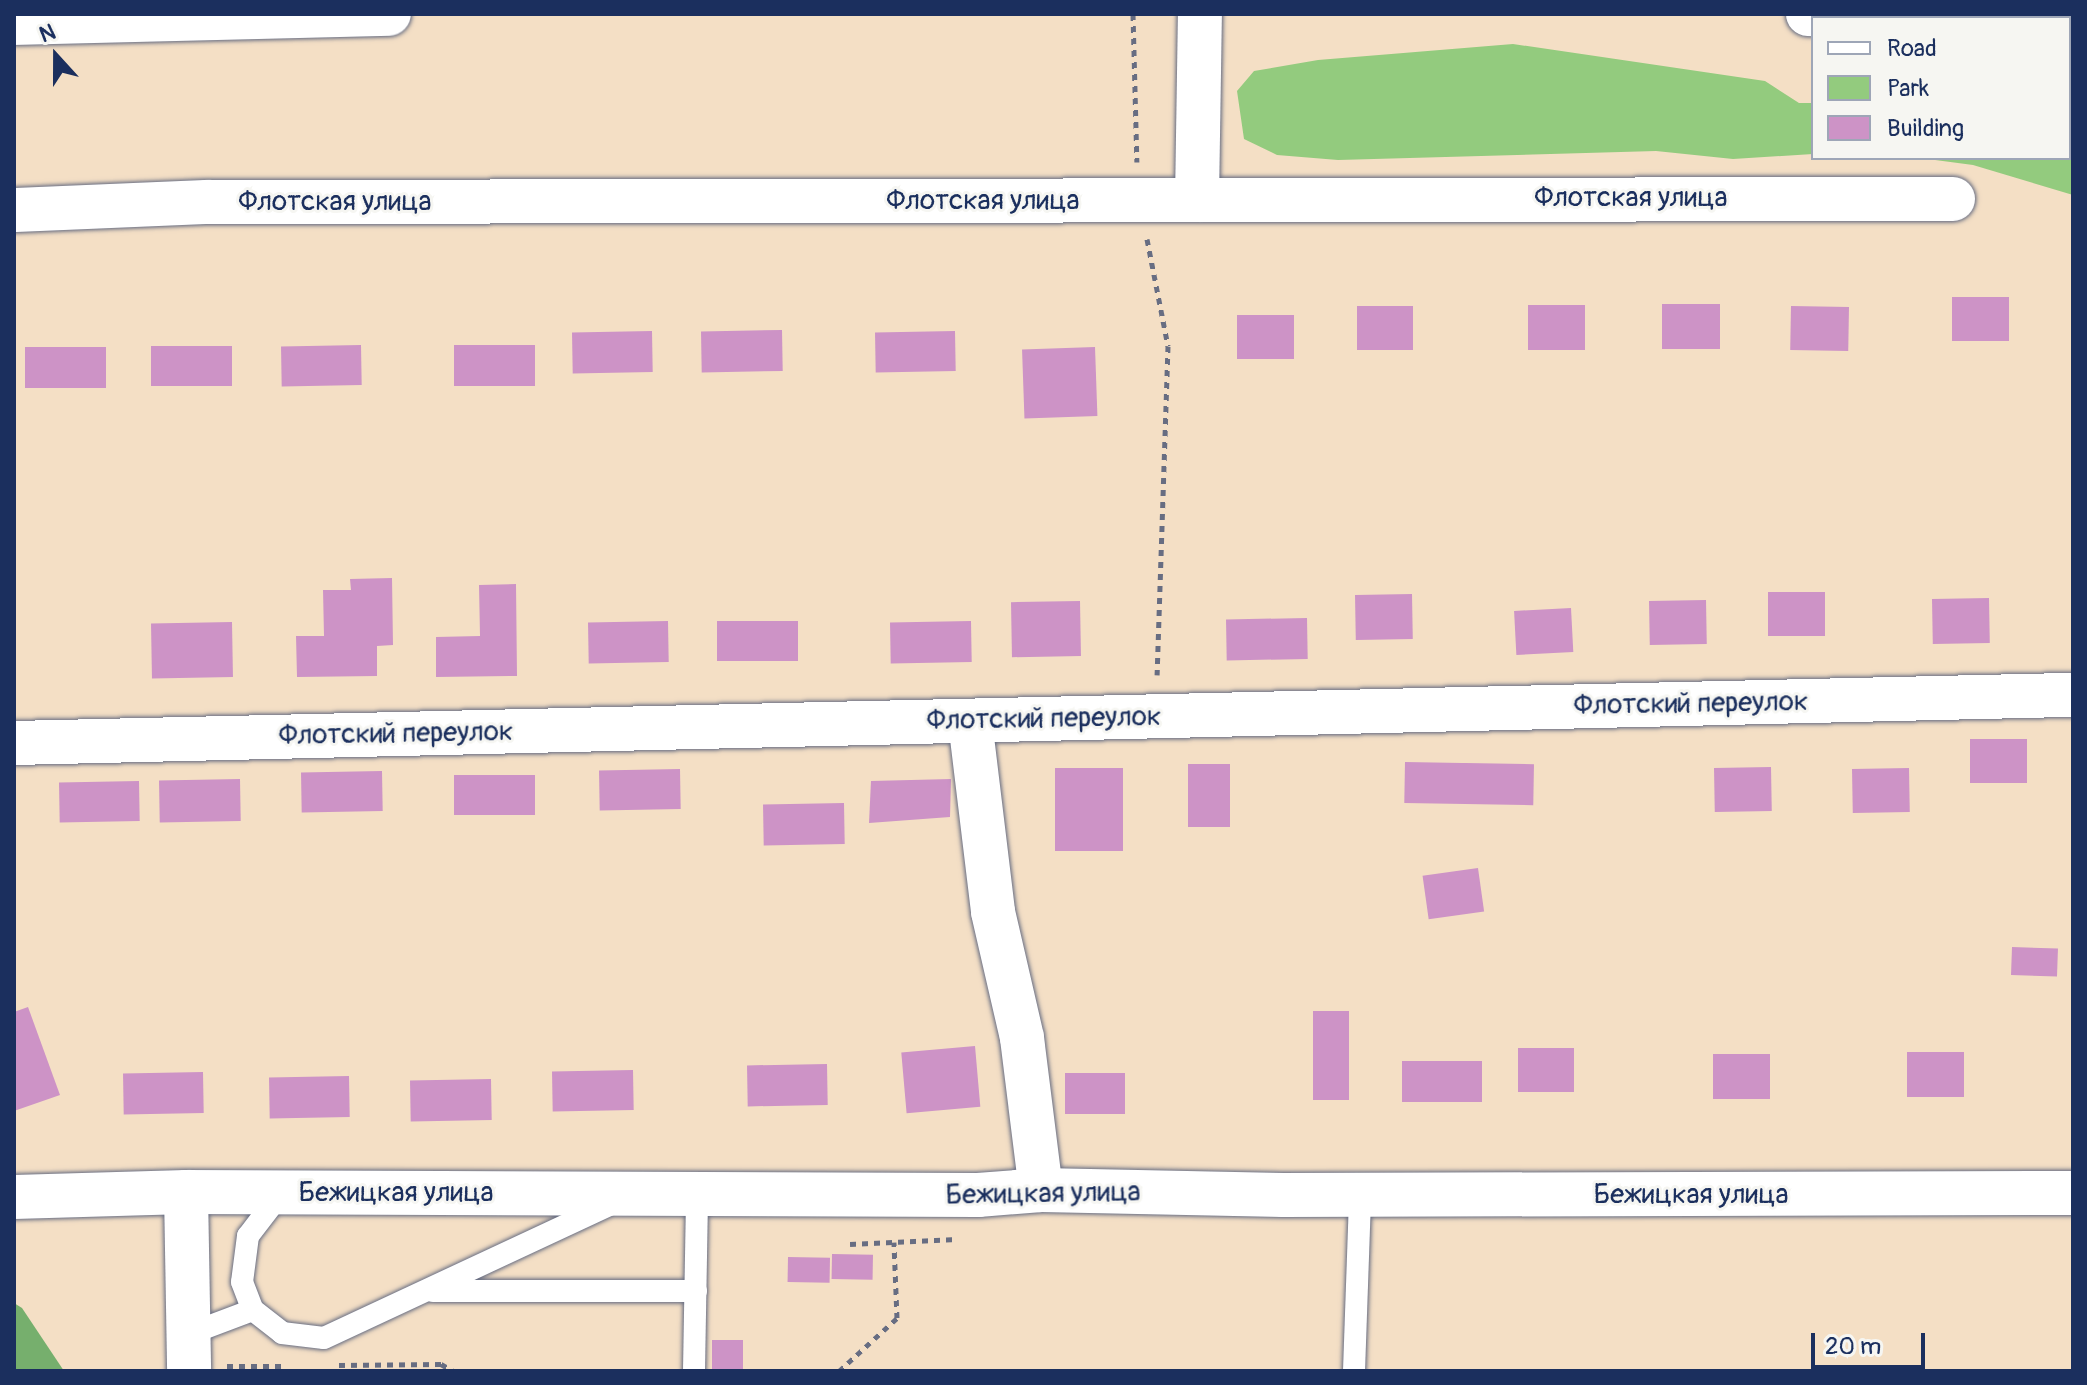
<!DOCTYPE html>
<html>
<head>
<meta charset="utf-8">
<style>
	body { margin:0 }
	#map { position:relative; width:2087px; height:1385px; overflow:hidden; background:#f4dfc5; font-family:Pangolin,sans-serif }
	div>[style] { position:absolute }
	[style*='--x'] { left:calc(var(--x)*1px); top:calc(var(--y)*1px); width:calc(var(--w)*1px); rotate:calc(var(--a)*1deg) }
	.green>* { inset:0; background:#93cb7e }
	.forest>* { inset:0; background:#76af6d }
	.building>* { inset:0; background:#cd93c6; transform-origin:0 0 }
	.path>* { height:5px; margin-top:-2.5px; transform-origin:0; background:repeating-linear-gradient(90deg,#676d82 0 6px,transparent 0 12px) }
	.roads { filter:drop-shadow(0 0 2px #676d82) drop-shadow(0 0 2px #676d82) }
	.lane>* { height:22px; margin:-11px; padding:0 11px; transform-origin:11px; border-radius:11px; background:#fff }
	.street>* { height:44px; margin:-22px; padding:0 22px; transform-origin:22px; border-radius:22px; background:#fff }
	.secondary>* { height:44px; margin:-22px; padding:0 22px; transform-origin:22px; border-radius:22px; background:#fff }
	.primary>* { height:44px; margin:-22px; padding:0 22px; transform-origin:22px; border-radius:22px; background:#fff }
	span { translate:-50% -50%; white-space:nowrap; text-align:center; line-height:1.15; -webkit-text-stroke:6px #f6f6f2; paint-order:stroke }
	.street-label { font-size:28px; color:#1b2f5e }
	.frame { position:absolute; inset:0; border:16px solid #1b2f5e; pointer-events:none }
	.legend { position:absolute; left:1811px; top:16px; width:260px; height:144px; box-sizing:border-box; background:#f6f6f2; border:2px solid #9ea6b7; margin:0; padding:10px 14px; list-style:none; font-size:24px; color:#1b2f5e }
	.legend li { display:flex; align-items:center; gap:16px; height:40px }
	.legend b { width:40px; border:2px solid #9ea6b7 }
	.north { position:absolute; left:16px; top:16px; width:80px; height:80px; -webkit-text-stroke:6px #f6f6f2; paint-order:stroke; rotate:339deg; font-size:22px; font-weight:700; line-height:32px; text-align:center; color:#1b2f5e }
	.north::after { content:''; display:block; margin:auto; width:28px; height:36px; background:#1b2f5e; clip-path:polygon(50% 0,100% 100%,50% 72%,0 100%) }
	.scale { position:absolute; left:1811px; top:1333px; width:114px; height:36px; box-sizing:border-box; border:4px solid #1b2f5e; border-top:0; padding-left:10px; font-size:24px; line-height:28px; white-space:nowrap; color:#1b2f5e; -webkit-text-stroke:6px #f6f6f2; paint-order:stroke }
</style>
</head>
<body>
<div id="map">
	<div class="green">
		<i style="clip-path:polygon(1513px 44px,1765px 81px,1799px 103px,1813px 103px,1813px 154px,1733px 159px,1656px 151px,1338px 160px,1277px 155px,1244px 139px,1237px 91px,1254px 71px,1318px 60px)"></i>
		<i style="clip-path:polygon(2069px 92px,2073px 195px,1973px 165px,1920px 158px,2069px 158px)"></i>
	</div>
	<div class="forest">
		<i style="clip-path:polygon(14px 1303px,22px 1308px,64px 1371px,14px 1371px)"></i>
	</div>
	<div class="building">
		<i style="left:2009px;top:297px;width:44px;height:57px;rotate:90deg"></i>
		<i style="left:1662px;top:304px;width:58px;height:45px"></i>
		<i style="left:1585px;top:305px;width:45px;height:57px;rotate:90deg"></i>
		<i style="left:1357px;top:306px;width:56px;height:44px"></i>
		<i style="left:1791px;top:306px;width:58px;height:44px;rotate:1deg"></i>
		<i style="left:1237px;top:315px;width:57px;height:44px"></i>
		<i style="left:782px;top:330px;width:41px;height:81px;rotate:89deg"></i>
		<i style="left:652px;top:331px;width:41px;height:80px;rotate:89deg"></i>
		<i style="left:955px;top:331px;width:40px;height:80px;rotate:89deg"></i>
		<i style="left:361px;top:345px;width:40px;height:80px;rotate:89deg"></i>
		<i style="left:535px;top:345px;width:41px;height:81px;rotate:90deg"></i>
		<i style="left:232px;top:346px;width:40px;height:81px;rotate:90deg"></i>
		<i style="left:106px;top:347px;width:41px;height:81px;rotate:90deg"></i>
		<i style="left:1095px;top:347px;width:69px;height:73px;rotate:88deg"></i>
		<i style="clip-path:polygon(392px 578px,393px 645px,377px 646px,377px 676px,297px 677px,296px 636px,324px 636px,323px 590px,351px 590px,350px 579px)"></i>
		<i style="clip-path:polygon(516px 584px,517px 676px,436px 677px,436px 637px,480px 636px,479px 585px)"></i>
		<i style="left:1825px;top:592px;width:44px;height:57px;rotate:90deg"></i>
		<i style="left:1412px;top:594px;width:45px;height:57px;rotate:89deg"></i>
		<i style="left:1989px;top:598px;width:45px;height:57px;rotate:89deg"></i>
		<i style="left:1706px;top:600px;width:44px;height:57px;rotate:89deg"></i>
		<i style="left:1080px;top:601px;width:55px;height:69px;rotate:89deg"></i>
		<i style="left:1571px;top:608px;width:44px;height:57px;rotate:87deg"></i>
		<i style="left:1307px;top:618px;width:41px;height:81px;rotate:89deg"></i>
		<i style="left:668px;top:621px;width:41px;height:80px;rotate:89deg"></i>
		<i style="left:798px;top:621px;width:40px;height:81px;rotate:90deg"></i>
		<i style="left:971px;top:621px;width:41px;height:81px;rotate:89deg"></i>
		<i style="left:232px;top:622px;width:55px;height:81px;rotate:89deg"></i>
		<i style="left:2027px;top:739px;width:44px;height:57px;rotate:90deg"></i>
		<i style="left:1405px;top:762px;width:129px;height:41px;rotate:1deg"></i>
		<i style="left:1188px;top:764px;width:42px;height:63px"></i>
		<i style="left:1771px;top:767px;width:44px;height:57px;rotate:89deg"></i>
		<i style="left:1055px;top:768px;width:68px;height:83px"></i>
		<i style="left:1909px;top:768px;width:44px;height:57px;rotate:89deg"></i>
		<i style="left:680px;top:769px;width:40px;height:81px;rotate:89deg"></i>
		<i style="left:382px;top:771px;width:40px;height:81px;rotate:89deg"></i>
		<i style="left:535px;top:775px;width:40px;height:81px;rotate:90deg"></i>
		<i style="left:240px;top:779px;width:42px;height:81px;rotate:89deg"></i>
		<i style="clip-path:polygon(951px 779px,950px 817px,869px 823px,871px 781px)"></i>
		<i style="left:139px;top:781px;width:40px;height:80px;rotate:89deg"></i>
		<i style="left:844px;top:803px;width:41px;height:81px;rotate:89deg"></i>
		<i style="left:1478px;top:868px;width:44px;height:56px;rotate:82deg"></i>
		<i style="left:2012px;top:947px;width:46px;height:28px;rotate:2deg"></i>
		<i style="clip-path:polygon(28px 1007px,60px 1095px,14px 1111px,14px 1012px)"></i>
		<i style="left:1313px;top:1011px;width:36px;height:89px"></i>
		<i style="left:975px;top:1046px;width:61px;height:74px;rotate:85deg"></i>
		<i style="left:1518px;top:1048px;width:56px;height:44px"></i>
		<i style="left:1907px;top:1052px;width:57px;height:45px"></i>
		<i style="left:1713px;top:1054px;width:57px;height:45px"></i>
		<i style="left:1402px;top:1061px;width:80px;height:41px"></i>
		<i style="left:827px;top:1064px;width:41px;height:80px;rotate:89deg"></i>
		<i style="left:633px;top:1070px;width:40px;height:81px;rotate:89deg"></i>
		<i style="left:203px;top:1072px;width:41px;height:80px;rotate:89deg"></i>
		<i style="left:1065px;top:1073px;width:60px;height:41px"></i>
		<i style="left:349px;top:1076px;width:41px;height:80px;rotate:89deg"></i>
		<i style="left:491px;top:1079px;width:41px;height:81px;rotate:89deg"></i>
		<i style="left:832px;top:1254px;width:41px;height:25px;rotate:1deg"></i>
		<i style="left:788px;top:1257px;width:42px;height:25px;rotate:1deg"></i>
		<i style="left:743px;top:1340px;width:31px;height:31px;rotate:90deg"></i>
	</div>
	<div class="path">
		<i style="--x:1133;--y:14;--w:148;--a:88.5"></i>
		<i style="--x:1147;--y:239;--w:109;--a:78.9"></i>
		<i style="--x:1168;--y:346;--w:329;--a:91.9"></i>
		<i style="--x:850;--y:1244;--w:107;--a:-2.7"></i>
		<i style="--x:339;--y:1365;--w:102;--a:-0.6"></i>
		<i style="--x:441;--y:1364;--w:14;--a:30"></i>
		<i style="--x:227;--y:1366;--w:54;--a:0"></i>
		<i style="--x:839;--y:1371;--w:79;--a:-42.4"></i>
		<i style="--x:897;--y:1318;--w:76;--a:-92.3"></i>
	</div>
	<div class="roads">
		<div class="lane">
			<i style="--x:281;--y:1193;--w:54;--a:127.5"></i>
			<i style="--x:248;--y:1236;--w:46;--a:97.4"></i>
			<i style="--x:242;--y:1282;--w:30;--a:69"></i>
			<i style="--x:253;--y:1310;--w:37;--a:38"></i>
			<i style="--x:282;--y:1333;--w:42;--a:6.8"></i>
			<i style="--x:324;--y:1338;--w:317;--a:-25"></i>
			<i style="--x:433;--y:1291;--w:263;--a:0"></i>
			<i style="--x:189;--y:1334;--w:68;--a:-20.6"></i>
			<i style="--x:694;--y:1371;--w:177;--a:-89"></i>
			<i style="--x:1354;--y:1371;--w:175;--a:-88"></i>
		</div>
		<div class="street">
			<i style="--x:1197;--y:200;--w:186;--a:-89.1"></i>
			<i style="--x:14;--y:210;--w:193;--a:-2.4"></i>
			<i style="--x:207;--y:202;--w:1746;--a:-0.1"></i>
			<i style="--x:970;--y:721;--w:192;--a:83.1"></i>
			<i style="--x:993;--y:912;--w:129;--a:77"></i>
			<i style="--x:1022;--y:1038;--w:153;--a:82.9"></i>
			<i style="--x:14;--y:743;--w:2060;--a:-1.34"></i>
		</div>
		<div class="secondary">
			<i style="--x:186;--y:1192;--w:179;--a:89"></i>
			<i style="--x:14;--y:1197;--w:172;--a:-1.7"></i>
			<i style="--x:186;--y:1192;--w:792;--a:0.22"></i>
			<i style="--x:978;--y:1195;--w:63;--a:-4.5"></i>
			<i style="--x:1041;--y:1190;--w:242;--a:1.2"></i>
			<i style="--x:1283;--y:1195;--w:790;--a:-0.15"></i>
		</div>
		<div class="primary">
			<i style="--x:1808;--y:14;--w:118;--a:1.9"></i>
			<i style="--x:14;--y:23;--w:375;--a:-1.4"></i>
			<i style="--x:2069;--y:23;--w:4;--a:0"></i>
		</div>
	</div>
	<div class="street-label">
		<span style="left:1631px;top:198px">Флотская улица</span>
		<span style="left:983px;top:201px">Флотская улица</span>
		<span style="left:335px;top:202px">Флотская улица</span>
		<span style="left:1691px;top:704px;rotate:-1deg">Флотский переулок</span>
		<span style="left:1044px;top:719px;rotate:-1deg">Флотский переулок</span>
		<span style="left:396px;top:734px;rotate:-1deg">Флотский переулок</span>
		<span style="left:396px;top:1193px">Бежицкая улица</span>
		<span style="left:1043px;top:1194px;rotate:-1deg">Бежицкая улица</span>
		<span style="left:1691px;top:1195px">Бежицкая улица</span>
	</div>
	<div class="frame"></div>
	<ul class="legend">
	<li><b style="height:10px;background:#fff"></b>Road</li>
	<li><b style="height:22px;background:#93cb7e"></b>Park</li>
	<li><b style="height:22px;background:#cd93c6"></b>Building</li>
	</ul>
	<div class="north">N</div>
	<div class="scale">20 m</div>
</div>
</body>
</html>
